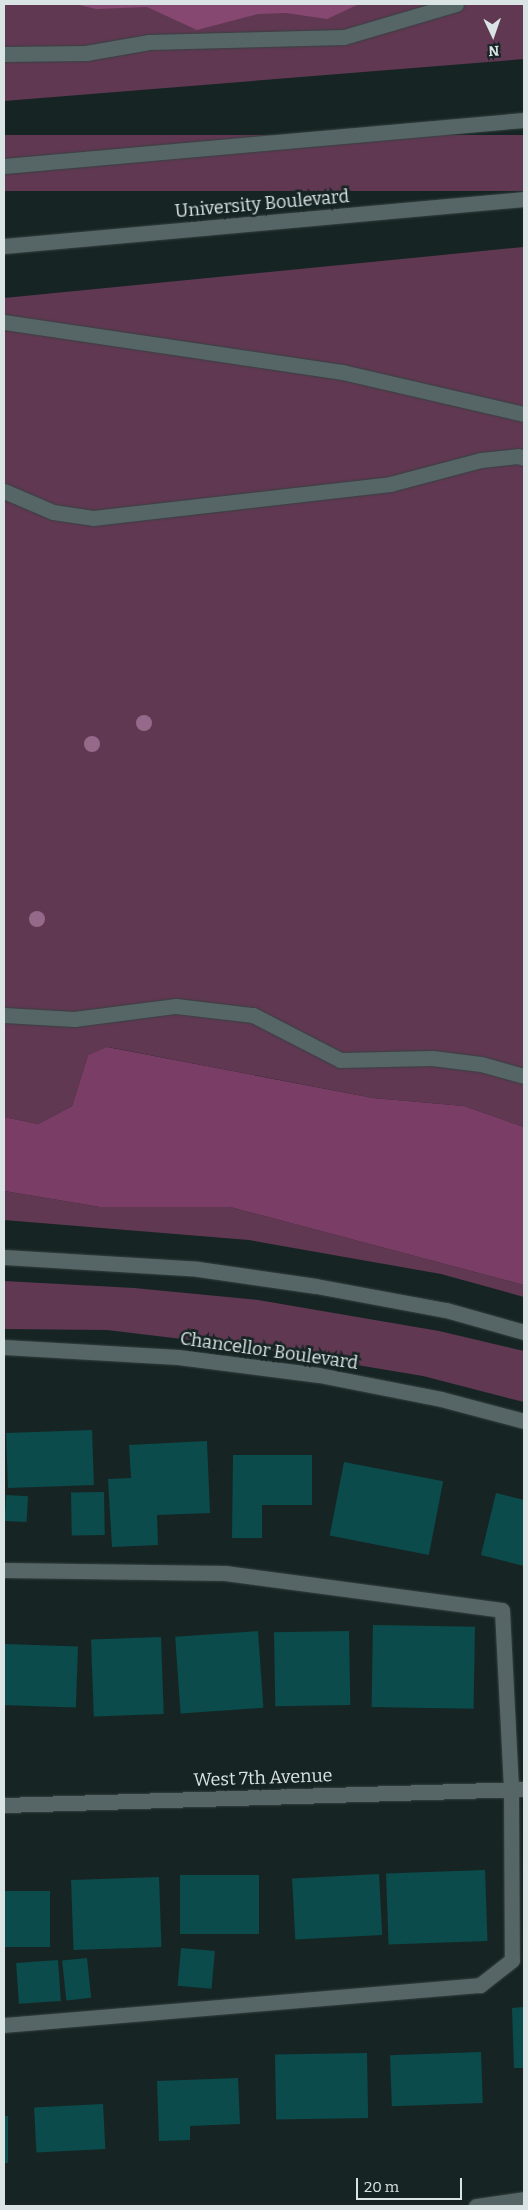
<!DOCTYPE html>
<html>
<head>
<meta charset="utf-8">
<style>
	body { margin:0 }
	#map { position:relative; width:528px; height:2210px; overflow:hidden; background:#162524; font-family:Bitter,serif }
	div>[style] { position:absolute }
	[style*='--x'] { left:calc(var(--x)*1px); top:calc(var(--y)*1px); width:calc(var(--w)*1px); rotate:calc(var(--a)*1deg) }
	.green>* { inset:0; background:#613852; transform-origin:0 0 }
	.forest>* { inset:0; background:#7a3d65 }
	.water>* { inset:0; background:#864871 }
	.building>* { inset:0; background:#0b4b4b; transform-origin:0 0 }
	.roads { filter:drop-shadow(0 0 1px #364141) drop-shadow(0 0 1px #364141) }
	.lane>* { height:15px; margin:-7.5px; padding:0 7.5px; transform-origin:7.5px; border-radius:7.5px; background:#566666 }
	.street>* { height:15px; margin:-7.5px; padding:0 7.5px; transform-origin:7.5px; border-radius:7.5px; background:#566666 }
	.secondary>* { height:15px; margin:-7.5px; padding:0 7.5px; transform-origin:7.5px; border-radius:7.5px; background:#566666 }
	.trees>* { width:16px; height:16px; margin:-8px; border-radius:50%; background:#956989 }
	span { translate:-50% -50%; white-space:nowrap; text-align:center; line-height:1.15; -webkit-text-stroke:5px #162524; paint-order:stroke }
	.street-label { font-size:18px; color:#dbe4e4 }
	.frame { position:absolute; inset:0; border:5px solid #dbe4e4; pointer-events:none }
	.north { position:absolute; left:468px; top:10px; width:50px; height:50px; -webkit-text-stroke:4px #162524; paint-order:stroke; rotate:177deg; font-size:14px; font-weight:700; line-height:20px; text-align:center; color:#dbe4e4 }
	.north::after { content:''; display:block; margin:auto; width:18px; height:22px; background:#dbe4e4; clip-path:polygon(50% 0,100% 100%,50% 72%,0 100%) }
	.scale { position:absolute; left:356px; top:2178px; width:106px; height:22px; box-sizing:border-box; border:2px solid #dbe4e4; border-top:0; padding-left:6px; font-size:15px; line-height:18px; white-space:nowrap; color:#dbe4e4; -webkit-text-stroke:4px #162524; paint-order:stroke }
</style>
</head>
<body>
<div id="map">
	<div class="green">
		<i style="clip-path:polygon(4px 4px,524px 4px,524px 59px,4px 101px)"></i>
		<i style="left:524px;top:135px;width:56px;height:522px;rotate:90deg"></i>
		<i style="clip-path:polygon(524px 247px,524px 1127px,464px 1106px,373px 1098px,108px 1047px,88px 1055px,72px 1106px,38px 1124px,4px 1117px,4px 298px)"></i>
		<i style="clip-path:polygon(4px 1191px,100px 1207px,230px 1207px,524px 1285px,524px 1297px,441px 1274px,249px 1240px,4px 1220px)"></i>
		<i style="clip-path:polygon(4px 1281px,134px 1288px,258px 1300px,439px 1331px,524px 1351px,524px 1402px,423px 1376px,249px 1347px,107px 1330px,4px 1329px)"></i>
	</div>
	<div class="forest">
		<i style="clip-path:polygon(107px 1047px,373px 1098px,464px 1106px,524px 1127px,524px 1285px,230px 1207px,100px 1207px,4px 1191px,4px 1117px,38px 1124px,72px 1106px,88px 1055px)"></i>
	</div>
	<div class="water">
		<i style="clip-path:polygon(75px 4px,359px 4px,327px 19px,286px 13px,258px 14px,197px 30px,147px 7px,96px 9px)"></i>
	</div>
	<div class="building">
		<i style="left:92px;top:1430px;width:55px;height:86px;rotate:88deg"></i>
		<i style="clip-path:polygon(207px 1441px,210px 1513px,157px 1515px,158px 1545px,112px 1547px,108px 1479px,131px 1478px,129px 1445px)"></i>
		<i style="clip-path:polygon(233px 1455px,312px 1455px,312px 1505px,262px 1505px,262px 1538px,232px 1538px)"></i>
		<i style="left:344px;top:1462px;width:101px;height:75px;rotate:11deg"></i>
		<i style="left:104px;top:1492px;width:43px;height:33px;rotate:89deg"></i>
		<i style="clip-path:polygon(496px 1493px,524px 1500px,524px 1566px,481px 1555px)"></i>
		<i style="left:6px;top:1495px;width:22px;height:26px;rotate:3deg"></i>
		<i style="left:373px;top:1625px;width:102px;height:82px;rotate:1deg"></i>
		<i style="left:258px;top:1631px;width:77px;height:83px;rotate:86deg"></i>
		<i style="left:349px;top:1631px;width:74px;height:75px;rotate:89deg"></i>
		<i style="left:161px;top:1637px;width:77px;height:70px;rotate:88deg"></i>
		<i style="left:4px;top:1644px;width:74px;height:61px;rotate:2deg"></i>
		<i style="left:485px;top:1870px;width:71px;height:99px;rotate:88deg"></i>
		<i style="left:379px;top:1874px;width:61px;height:87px;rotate:87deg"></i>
		<i style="left:180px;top:1875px;width:79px;height:59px"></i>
		<i style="left:159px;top:1877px;width:70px;height:88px;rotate:88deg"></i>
		<i style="left:4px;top:1891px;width:46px;height:56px"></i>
		<i style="left:181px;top:1948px;width:34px;height:38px;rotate:5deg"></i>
		<i style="left:87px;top:1958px;width:40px;height:25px;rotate:84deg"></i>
		<i style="left:58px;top:1960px;width:41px;height:42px;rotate:86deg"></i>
		<i style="clip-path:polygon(524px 2007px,524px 2068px,514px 2068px,512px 2008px)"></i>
		<i style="left:481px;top:2052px;width:51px;height:91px;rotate:88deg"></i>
		<i style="left:367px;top:2053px;width:65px;height:92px;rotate:89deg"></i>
		<i style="clip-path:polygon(238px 2078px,240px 2124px,190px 2126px,190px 2140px,159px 2141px,157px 2081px)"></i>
		<i style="left:103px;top:2104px;width:45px;height:69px;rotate:87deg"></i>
		<i style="left:4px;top:2116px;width:4px;height:47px"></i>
	</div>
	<div class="roads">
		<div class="lane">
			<i style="--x:4;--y:54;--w:82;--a:-0.7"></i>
			<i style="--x:86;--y:53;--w:64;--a:-9.9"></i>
			<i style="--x:149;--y:42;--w:195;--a:-1.5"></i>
			<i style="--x:344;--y:37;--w:117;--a:-16.4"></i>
			<i style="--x:4;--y:322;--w:342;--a:8.4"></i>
			<i style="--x:342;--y:372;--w:187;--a:13"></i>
			<i style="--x:4;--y:491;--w:53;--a:23.2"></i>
			<i style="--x:53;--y:512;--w:40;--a:8.5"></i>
			<i style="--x:93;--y:518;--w:299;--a:-6.5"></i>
			<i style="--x:390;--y:484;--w:94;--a:-14.8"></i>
			<i style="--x:481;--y:460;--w:37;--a:-6"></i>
			<i style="--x:518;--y:456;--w:6;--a:18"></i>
			<i style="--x:4;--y:1015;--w:70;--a:3.3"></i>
			<i style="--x:74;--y:1019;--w:103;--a:-7.3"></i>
			<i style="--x:176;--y:1006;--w:78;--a:6.7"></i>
			<i style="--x:253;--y:1015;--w:98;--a:27.3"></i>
			<i style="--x:340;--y:1060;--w:92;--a:-1.2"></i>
			<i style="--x:432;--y:1058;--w:49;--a:7"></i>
			<i style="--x:481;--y:1064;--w:45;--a:15.6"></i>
			<i style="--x:4;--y:1570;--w:221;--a:0.8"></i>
			<i style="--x:225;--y:1573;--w:279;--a:7.6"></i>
			<i style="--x:502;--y:1610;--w:180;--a:87.1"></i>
			<i style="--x:511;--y:1790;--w:170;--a:89.7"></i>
			<i style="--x:512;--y:1960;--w:41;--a:142"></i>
			<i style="--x:480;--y:1985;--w:478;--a:175.2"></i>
		</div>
		<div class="street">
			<i style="--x:4;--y:1257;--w:194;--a:3.5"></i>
			<i style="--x:198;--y:1269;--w:119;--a:8.2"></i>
			<i style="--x:316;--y:1286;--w:132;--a:10.5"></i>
			<i style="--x:446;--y:1310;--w:81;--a:15.8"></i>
			<i style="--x:4;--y:1347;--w:174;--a:3.3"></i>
			<i style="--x:178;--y:1357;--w:142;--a:7.3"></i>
			<i style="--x:319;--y:1375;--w:124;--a:11.1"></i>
			<i style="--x:441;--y:1399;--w:86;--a:14.8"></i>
			<i style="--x:4;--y:1805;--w:520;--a:-1.76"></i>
			<i style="--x:476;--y:2206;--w:49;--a:-8.3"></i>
		</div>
		<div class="secondary">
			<i style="--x:4;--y:166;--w:522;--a:-5.06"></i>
			<i style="--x:4;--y:246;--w:522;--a:-5.16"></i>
		</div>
	</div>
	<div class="trees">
		<i style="left:144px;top:723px"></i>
		<i style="left:92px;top:744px"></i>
		<i style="left:37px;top:919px"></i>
	</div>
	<div class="street-label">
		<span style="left:262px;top:204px;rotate:-5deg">University Boulevard</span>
		<span style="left:269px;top:1351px;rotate:8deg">Chancellor Boulevard</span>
		<span style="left:263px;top:1778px;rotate:-2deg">West 7th Avenue</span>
	</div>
	<div class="frame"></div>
	<div class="north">N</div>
	<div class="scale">20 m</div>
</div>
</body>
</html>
